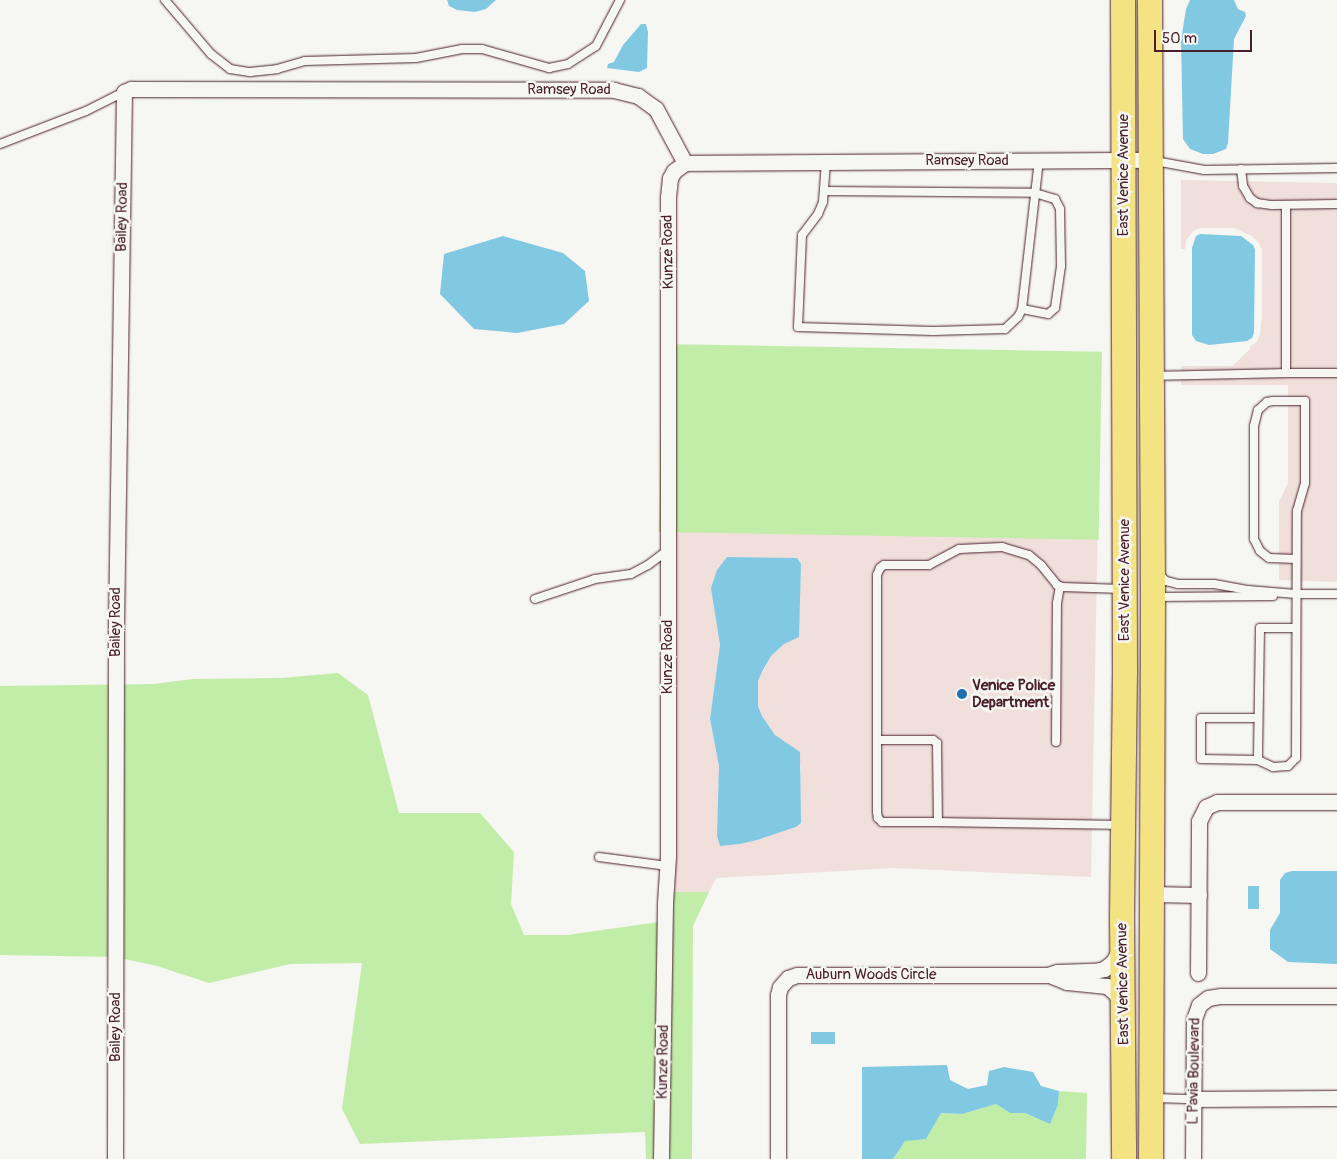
<!DOCTYPE html>
<html>
<head>
<meta charset="utf-8">
<style>
	body { margin:0 }
	#map { position:relative; width:1337px; height:1159px; overflow:hidden; background:#f6f6f2; font-family:Pangolin,sans-serif }
	div>[style] { position:absolute }
	[style*='--x'] { left:calc(var(--x)*1px); top:calc(var(--y)*1px); width:calc(var(--w)*1px); rotate:calc(var(--a)*1deg) }
	.built>* { inset:0; background:#f1dfdb }
	.green>* { inset:0; background:#c2eda9; transform-origin:0 0 }
	.water>* { inset:0; background:#81c9e2; transform-origin:0 0 }
	.roads { filter:drop-shadow(0 0 1px #4a1f2b) drop-shadow(0 0 1px #4a1f2b) }
	.lane>* { height:8px; margin:-4px; padding:0 4px; transform-origin:4px; border-radius:4px; background:#f6f6f2 }
	.street>* { height:15px; margin:-7.5px; padding:0 7.5px; transform-origin:7.5px; border-radius:7.5px; background:#f6f6f2 }
	.primary>* { height:24px; margin:-12px; padding:0 12px; transform-origin:12px; border-radius:12px; background:#f4e382 }
	.dots>* { width:14px; height:14px; translate:-50% -50%; box-sizing:border-box; border:2px solid #f6f6f2; border-radius:50% }
	span { translate:-50% -50%; white-space:nowrap; text-align:center; line-height:1.15; -webkit-text-stroke:5px #f6f6f2; paint-order:stroke }
	.street-label { font-size:15px; color:#4a1f2b }
	.poi-label { font-size:15px; color:#4a1f2b; font-weight:700 }
	.left { translate:0 -50%; text-align:left }
	.scale { position:absolute; left:1154px; top:30px; width:98px; height:22px; box-sizing:border-box; border:2px solid #4a1f2b; border-top:0; padding-left:6px; font-size:15px; line-height:18px; white-space:nowrap; color:#4a1f2b; -webkit-text-stroke:4px #f6f6f2; paint-order:stroke }
</style>
</head>
<body>
<div id="map">
	<div class="built">
		<i style="clip-path:polygon(1181px 180px,1337px 183px,1337px 582px,1279px 580px,1279px 502px,1288px 483px,1288px 385px,1181px 385px,1181px 366px,1233px 366px,1250px 349px,1250px 346px,1257px 342px,1260px 334px,1262px 316px,1262px 250px,1259px 243px,1252px 236px,1234px 228px,1200px 228px,1193px 231px,1186px 240px,1185px 249px,1181px 249px)"></i>
		<i style="clip-path:polygon(evenodd,1098px 518px,1091px 877px,894px 868px,716px 878px,709px 892px,672px 892px,664px 532px,1098px 518px,727px 557px,758px 558px,799px 636px,784px 644px,771px 656px,758px 681px,758px 706px,762px 716px,775px 735px,791px 747px,801px 766px,796px 827px,740px 844px,719px 785px,719px 766px,710px 719px,720px 645px,715px 611px,727px 557px)"></i>
	</div>
	<div class="green">
		<i style="left:662px;top:344px;width:440px;height:188px;rotate:1deg"></i>
		<i style="clip-path:polygon(338px 673px,368px 695px,399px 813px,480px 813px,514px 852px,511px 904px,524px 935px,567px 935px,673px 920px,672px 892px,709px 892px,693px 926px,692px 1159px,646px 1159px,645px 1132px,360px 1144px,342px 1109px,362px 963px,290px 964px,209px 983px,157px 966px,115px 957px,0 955px,0 686px,154px 684px,193px 679px,282px 678px)"></i>
		<i style="clip-path:polygon(1059px 1091px,1087px 1093px,1086px 1159px,893px 1159px,905px 1140px,926px 1139px,940px 1113px,962px 1114px,996px 1104px,1010px 1113px,1025px 1113px,1050px 1124px,1058px 1105px)"></i>
	</div>
	<div class="water">
		<i style="clip-path:polygon(447px 0,496px 0,486px 9px,475px 12px,457px 10px,449px 6px)"></i>
		<i style="clip-path:polygon(1190px 0,1234px 0,1238px 9px,1245px 12px,1246px 16px,1234px 39px,1228px 143px,1226px 149px,1213px 154px,1203px 154px,1190px 149px,1183px 139px,1181px 40px,1186px 9px)"></i>
		<i style="clip-path:polygon(641px 24px,646px 24px,648px 32px,647px 68px,639px 72px,607px 68px,608px 64px,614px 62px,623px 45px)"></i>
		<i style="clip-path:polygon(1200px 234px,1241px 236px,1253px 245px,1255px 250px,1254px 333px,1252px 338px,1247px 341px,1209px 345px,1196px 341px,1192px 335px,1192px 248px,1196px 236px)"></i>
		<i style="clip-path:polygon(503px 236px,563px 253px,585px 271px,589px 301px,564px 324px,517px 333px,474px 329px,440px 294px,444px 254px)"></i>
		<i style="clip-path:polygon(727px 557px,797px 558px,801px 564px,799px 637px,784px 644px,771px 656px,763px 670px,758px 681px,758px 706px,762px 716px,775px 735px,800px 752px,801px 823px,796px 827px,757px 840px,740px 844px,720px 846px,717px 836px,719px 766px,710px 719px,720px 645px,711px 588px,717px 570px)"></i>
		<i style="clip-path:polygon(1292px 871px,1337px 871px,1337px 964px,1288px 962px,1270px 949px,1270px 930px,1280px 913px,1280px 880px,1285px 873px)"></i>
		<i style="left:1248px;top:886px;width:11px;height:23px"></i>
		<i style="left:811px;top:1032px;width:24px;height:12px"></i>
		<i style="clip-path:polygon(947px 1065px,950px 1080px,968px 1089px,987px 1085px,989px 1071px,1004px 1067px,1033px 1072px,1041px 1086px,1059px 1091px,1058px 1105px,1050px 1124px,1025px 1113px,1010px 1113px,996px 1104px,962px 1114px,941px 1113px,926px 1139px,905px 1141px,893px 1159px,862px 1159px,862px 1067px)"></i>
	</div>
	<div class="roads">
		<div class="lane">
			<i style="--x:165;--y:0;--w:71;--a:49.6"></i>
			<i style="--x:211;--y:54;--w:24;--a:38"></i>
			<i style="--x:230;--y:69;--w:20;--a:9"></i>
			<i style="--x:250;--y:72;--w:27;--a:-6"></i>
			<i style="--x:277;--y:69;--w:29;--a:-16"></i>
			<i style="--x:305;--y:61;--w:111;--a:-1.5"></i>
			<i style="--x:416;--y:58;--w:47;--a:-11.1"></i>
			<i style="--x:462;--y:49;--w:20;--a:0"></i>
			<i style="--x:482;--y:49;--w:70;--a:15.8"></i>
			<i style="--x:549;--y:68;--w:19;--a:-12"></i>
			<i style="--x:568;--y:64;--w:33;--a:-33"></i>
			<i style="--x:596;--y:46;--w:52;--a:-62.4"></i>
			<i style="--x:0;--y:144;--w:92;--a:-21"></i>
			<i style="--x:86;--y:111;--w:42;--a:-26.6"></i>
			<i style="--x:1155;--y:161;--w:50;--a:10.4"></i>
			<i style="--x:1204;--y:170;--w:133;--a:-0.9"></i>
			<i style="--x:826;--y:162;--w:40;--a:94.3"></i>
			<i style="--x:823;--y:202;--w:13;--a:113"></i>
			<i style="--x:818;--y:214;--w:26;--a:127"></i>
			<i style="--x:802;--y:235;--w:92;--a:92.5"></i>
			<i style="--x:798;--y:327;--w:135;--a:1.7"></i>
			<i style="--x:933;--y:331;--w:72;--a:-1.6"></i>
			<i style="--x:1005;--y:329;--w:18;--a:-43"></i>
			<i style="--x:1018;--y:317;--w:9;--a:-63"></i>
			<i style="--x:1022;--y:309;--w:150;--a:-83.5"></i>
			<i style="--x:1241;--y:169;--w:17;--a:83"></i>
			<i style="--x:1243;--y:186;--w:14;--a:60"></i>
			<i style="--x:1250;--y:198;--w:9;--a:36"></i>
			<i style="--x:1257;--y:203;--w:15;--a:8"></i>
			<i style="--x:1272;--y:205;--w:65;--a:-0.9"></i>
			<i style="--x:824;--y:191;--w:211;--a:0.5"></i>
			<i style="--x:1035;--y:193;--w:21;--a:17"></i>
			<i style="--x:1055;--y:199;--w:11;--a:63"></i>
			<i style="--x:1060;--y:209;--w:57;--a:89"></i>
			<i style="--x:1061;--y:266;--w:42;--a:98.1"></i>
			<i style="--x:1055;--y:308;--w:9;--a:139"></i>
			<i style="--x:1048;--y:314;--w:26;--a:-169"></i>
			<i style="--x:1286;--y:205;--w:168;--a:90"></i>
			<i style="--x:1286;--y:373;--w:51;--a:0"></i>
			<i style="--x:1153;--y:376;--w:133;--a:-1.3"></i>
			<i style="--x:1158;--y:573;--w:11;--a:45"></i>
			<i style="--x:1166;--y:581;--w:12;--a:14"></i>
			<i style="--x:1178;--y:584;--w:36;--a:0"></i>
			<i style="--x:1214;--y:584;--w:35;--a:10"></i>
			<i style="--x:1248;--y:590;--w:48;--a:4.8"></i>
			<i style="--x:1296;--y:594;--w:41;--a:0"></i>
			<i style="--x:1155;--y:597;--w:118;--a:-0.5"></i>
			<i style="--x:535;--y:599;--w:63;--a:-18.4"></i>
			<i style="--x:595;--y:579;--w:36;--a:-8"></i>
			<i style="--x:631;--y:574;--w:19;--a:-28"></i>
			<i style="--x:648;--y:565;--w:25;--a:-37"></i>
			<i style="--x:1296;--y:628;--w:36;--a:180"></i>
			<i style="--x:1260;--y:628;--w:132;--a:90.9"></i>
			<i style="--x:1258;--y:760;--w:17;--a:25"></i>
			<i style="--x:1273;--y:767;--w:15;--a:-4"></i>
			<i style="--x:1288;--y:766;--w:11;--a:-45"></i>
			<i style="--x:1296;--y:758;--w:247;--a:-89.8"></i>
			<i style="--x:1297;--y:511;--w:29;--a:-74"></i>
			<i style="--x:1305;--y:483;--w:82;--a:-90"></i>
			<i style="--x:1305;--y:401;--w:32;--a:180"></i>
			<i style="--x:1273;--y:401;--w:6;--a:171"></i>
			<i style="--x:1267;--y:402;--w:12;--a:138"></i>
			<i style="--x:1258;--y:410;--w:16;--a:104"></i>
			<i style="--x:1254;--y:426;--w:113;--a:90"></i>
			<i style="--x:1254;--y:539;--w:13;--a:63"></i>
			<i style="--x:1260;--y:551;--w:11;--a:38"></i>
			<i style="--x:1269;--y:558;--w:27;--a:2"></i>
			<i style="--x:877;--y:740;--w:56;--a:0"></i>
			<i style="--x:933;--y:740;--w:5;--a:37"></i>
			<i style="--x:937;--y:743;--w:79;--a:89.3"></i>
			<i style="--x:938;--y:822;--w:56;--a:180"></i>
			<i style="--x:882;--y:822;--w:6;--a:-135"></i>
			<i style="--x:878;--y:818;--w:6;--a:-99"></i>
			<i style="--x:877;--y:812;--w:237;--a:-90"></i>
			<i style="--x:877;--y:575;--w:8;--a:-67"></i>
			<i style="--x:880;--y:568;--w:5;--a:-37"></i>
			<i style="--x:884;--y:565;--w:45;--a:0"></i>
			<i style="--x:929;--y:565;--w:34;--a:-28"></i>
			<i style="--x:959;--y:549;--w:43;--a:-2.7"></i>
			<i style="--x:1002;--y:547;--w:28;--a:17"></i>
			<i style="--x:1029;--y:555;--w:16;--a:40"></i>
			<i style="--x:1041;--y:565;--w:26;--a:51"></i>
			<i style="--x:1057;--y:585;--w:5;--a:22"></i>
			<i style="--x:1062;--y:587;--w:61;--a:1.9"></i>
			<i style="--x:1056;--y:742;--w:139;--a:-89.6"></i>
			<i style="--x:1057;--y:603;--w:17;--a:-80"></i>
			<i style="--x:1258;--y:760;--w:57;--a:-179"></i>
			<i style="--x:1201;--y:759;--w:41;--a:-90"></i>
			<i style="--x:1201;--y:718;--w:57;--a:0"></i>
			<i style="--x:938;--y:822;--w:183;--a:0.9"></i>
			<i style="--x:599;--y:857;--w:69;--a:7.5"></i>
			<i style="--x:1155;--y:1098;--w:38;--a:2"></i>
		</div>
		<div class="street">
			<i style="--x:685;--y:163;--w:465;--a:-0.4"></i>
			<i style="--x:1152;--y:894;--w:47;--a:1.2"></i>
			<i style="--x:1198;--y:973;--w:152;--a:-89.6"></i>
			<i style="--x:1199;--y:821;--w:16;--a:-63"></i>
			<i style="--x:1206;--y:807;--w:12;--a:-24"></i>
			<i style="--x:1217;--y:802;--w:120;--a:0"></i>
			<i style="--x:1052;--y:976;--w:16;--a:22"></i>
			<i style="--x:1067;--y:982;--w:40;--a:5.7"></i>
			<i style="--x:1107;--y:986;--w:12;--a:42"></i>
			<i style="--x:1116;--y:994;--w:11;--a:63"></i>
			<i style="--x:1193;--y:1099;--w:144;--a:-0.4"></i>
			<i style="--x:115;--y:1159;--w:534;--a:-89.89"></i>
			<i style="--x:116;--y:625;--w:533;--a:-89.14"></i>
			<i style="--x:124;--y:92;--w:8;--a:-23"></i>
			<i style="--x:131;--y:89;--w:483;--a:0.1"></i>
			<i style="--x:614;--y:90;--w:25;--a:14"></i>
			<i style="--x:638;--y:96;--w:22;--a:36"></i>
			<i style="--x:656;--y:109;--w:61;--a:61.8"></i>
			<i style="--x:661;--y:1159;--w:256;--a:-89.1"></i>
			<i style="--x:665;--y:903;--w:47;--a:-86.3"></i>
			<i style="--x:668;--y:856;--w:659;--a:-90"></i>
			<i style="--x:668;--y:197;--w:19;--a:-84"></i>
			<i style="--x:670;--y:178;--w:8;--a:-60"></i>
			<i style="--x:674;--y:171;--w:14;--a:-36"></i>
			<i style="--x:778;--y:1159;--w:164;--a:-90"></i>
			<i style="--x:778;--y:995;--w:8;--a:-76"></i>
			<i style="--x:780;--y:987;--w:12;--a:-48"></i>
			<i style="--x:788;--y:978;--w:9;--a:-18"></i>
			<i style="--x:797;--y:975;--w:251;--a:0"></i>
			<i style="--x:1048;--y:975;--w:9;--a:-18"></i>
			<i style="--x:1057;--y:972;--w:37;--a:-2"></i>
			<i style="--x:1094;--y:971;--w:10;--a:-11"></i>
			<i style="--x:1104;--y:969;--w:11;--a:-38"></i>
			<i style="--x:1113;--y:962;--w:17;--a:-62"></i>
			<i style="--x:1193;--y:1159;--w:140;--a:-89.6"></i>
			<i style="--x:1194;--y:1019;--w:15;--a:-70"></i>
			<i style="--x:1199;--y:1005;--w:11;--a:-38"></i>
			<i style="--x:1208;--y:998;--w:13;--a:-9"></i>
			<i style="--x:1221;--y:996;--w:116;--a:0"></i>
		</div>
		<div class="primary">
			<i style="--x:1123;--y:0;--w:672;--a:89.83"></i>
			<i style="--x:1125;--y:672;--w:246;--a:90.7"></i>
			<i style="--x:1122;--y:918;--w:241;--a:89.5"></i>
			<i style="--x:1150;--y:0;--w:597;--a:89.71"></i>
			<i style="--x:1153;--y:597;--w:562;--a:90.2"></i>
		</div>
	</div>
	<div class="dots">
		<i style="left:962px;top:694px;background:#1f6fb2"></i>
	</div>
	<div class="street-label">
		<span style="left:569px;top:90px">Ramsey Road</span>
		<span style="left:967px;top:161px">Ramsey Road</span>
		<span style="left:1124px;top:175px;rotate:-90deg">East Venice Avenue</span>
		<span style="left:122px;top:217px;rotate:-89deg">Bailey Road</span>
		<span style="left:668px;top:252px;rotate:-91deg">Kunze Road</span>
		<span style="left:1125px;top:580px;rotate:-90deg">East Venice Avenue</span>
		<span style="left:116px;top:622px;rotate:-90deg">Bailey Road</span>
		<span style="left:668px;top:657px;rotate:-90deg">Kunze Road</span>
		<span style="left:871px;top:975px">Auburn Woods Circle</span>
		<span style="left:1123px;top:984px;rotate:-91deg">East Venice Avenue</span>
		<span style="left:116px;top:1027px;rotate:-90deg">Bailey Road</span>
		<span style="left:663px;top:1062px;rotate:-89deg">Kunze Road</span>
		<span style="left:1194px;top:1071px;rotate:-89deg">L Pavia Boulevard</span>
	</div>
	<div class="poi-label">
		<span class="left" style="left:972px;top:694px">Venice Police<br>Department</span>
	</div>
	<div class="scale">50 m</div>
</div>
</body>
</html>
